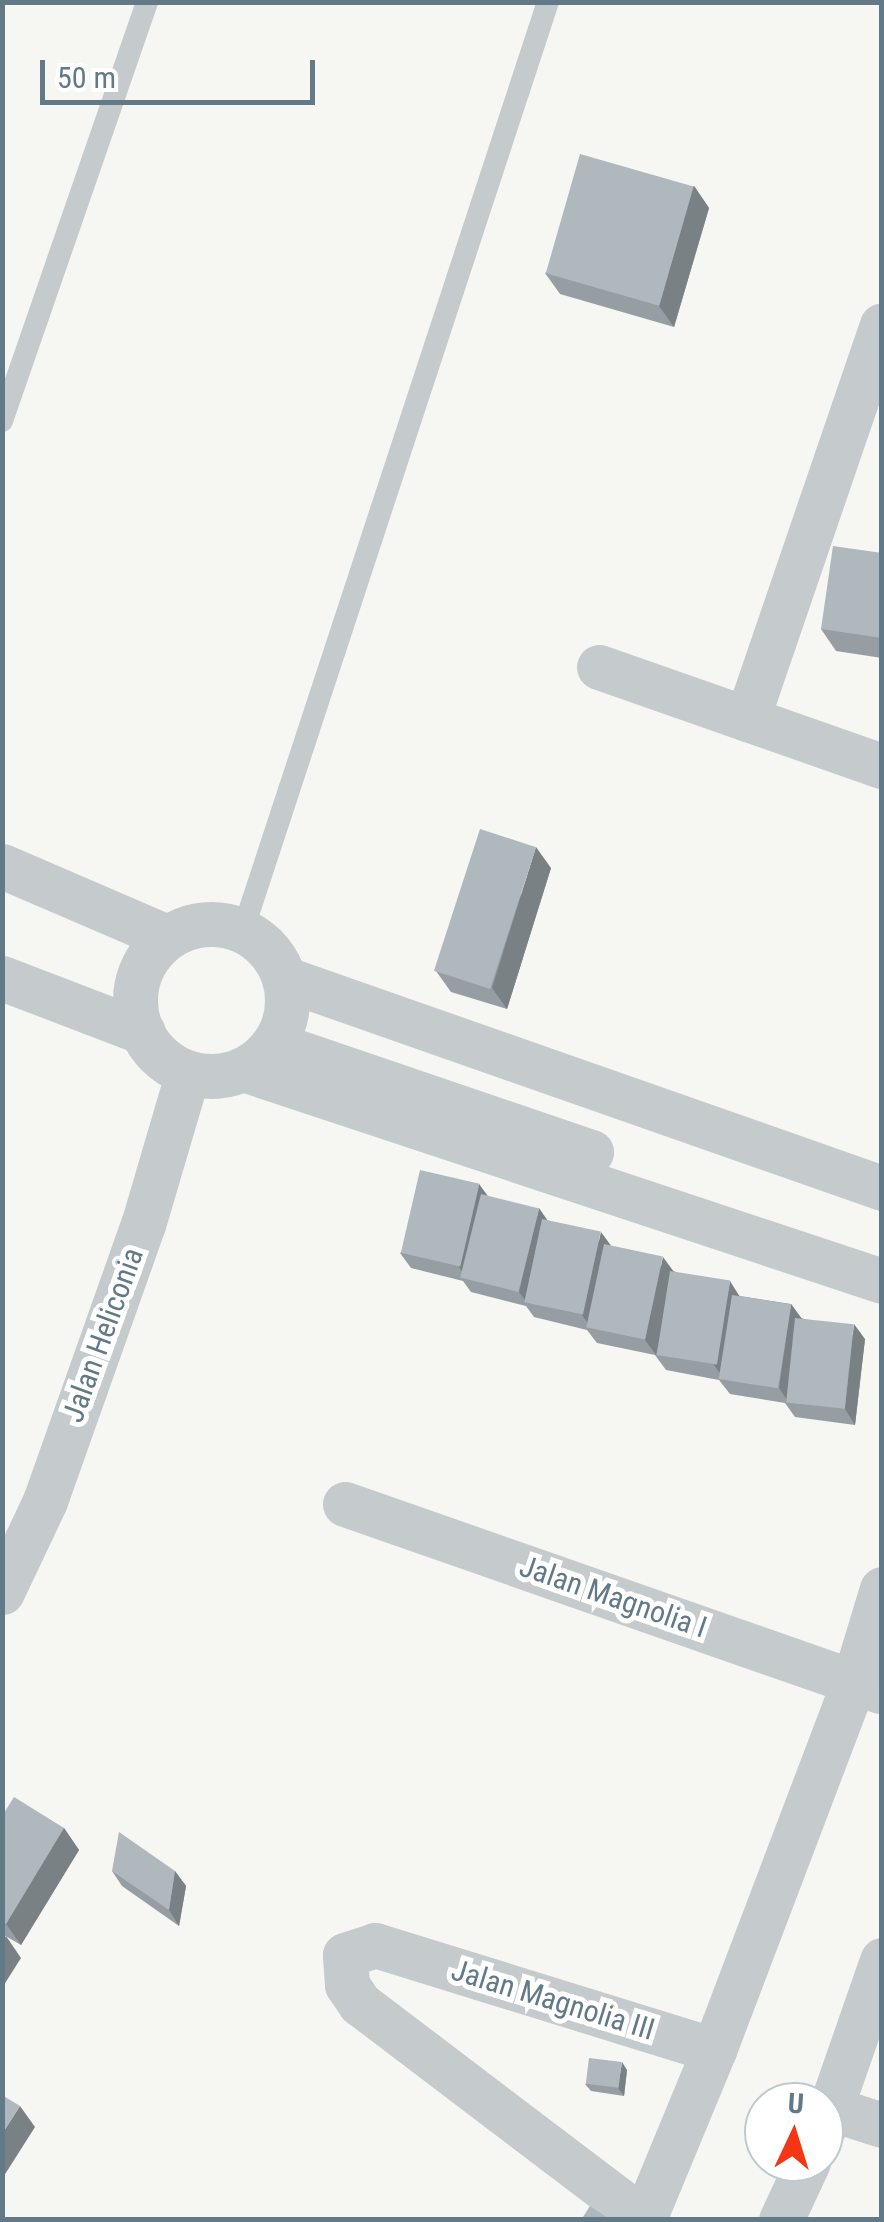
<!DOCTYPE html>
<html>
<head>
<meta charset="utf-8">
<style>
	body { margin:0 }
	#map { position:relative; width:884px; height:2222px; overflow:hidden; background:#f6f6f2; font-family:"Roboto Condensed",sans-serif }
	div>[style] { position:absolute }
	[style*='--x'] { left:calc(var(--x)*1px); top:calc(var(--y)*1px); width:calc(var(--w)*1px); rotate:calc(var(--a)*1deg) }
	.lane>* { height:22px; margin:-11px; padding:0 11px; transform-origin:11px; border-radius:11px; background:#c5cacd }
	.street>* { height:45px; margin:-22.5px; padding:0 22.5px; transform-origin:22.5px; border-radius:22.5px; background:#c5cacd }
	.street>.ring { margin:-22.5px; padding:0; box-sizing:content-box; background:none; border:45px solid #c5cacd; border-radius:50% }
	.wall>* { inset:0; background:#969ea3 }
	.shaded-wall>* { inset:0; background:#7a8184 }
	.building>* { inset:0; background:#aeb8bd; transform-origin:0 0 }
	span { translate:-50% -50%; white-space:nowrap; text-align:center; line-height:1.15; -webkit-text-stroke:10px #fff; paint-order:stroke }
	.street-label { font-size:30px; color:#627987 }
	.frame { position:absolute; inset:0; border:5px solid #627987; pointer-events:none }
	.north { position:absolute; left:744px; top:2082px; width:100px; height:100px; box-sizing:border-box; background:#fff; border:2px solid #c0c9cf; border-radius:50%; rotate:4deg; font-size:28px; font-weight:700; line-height:40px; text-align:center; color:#627987 }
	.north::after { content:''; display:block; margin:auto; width:35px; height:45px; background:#f43615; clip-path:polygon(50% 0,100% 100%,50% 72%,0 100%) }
	.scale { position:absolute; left:40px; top:60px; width:275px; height:45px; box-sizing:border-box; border:5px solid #627987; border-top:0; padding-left:12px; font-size:30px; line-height:35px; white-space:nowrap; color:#627987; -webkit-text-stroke:8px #fff; paint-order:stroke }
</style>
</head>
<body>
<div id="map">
	<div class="lane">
		<i style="--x:2;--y:421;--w:443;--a:-70.9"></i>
		<i style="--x:243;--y:930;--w:977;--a:-71.81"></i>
	</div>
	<div class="street">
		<i style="--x:599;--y:667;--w:300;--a:19.3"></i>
		<i style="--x:747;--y:719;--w:416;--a:-71.1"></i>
		<i style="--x:2;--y:866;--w:180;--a:23.3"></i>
		<i class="ring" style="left:135px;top:924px;width:107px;height:107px"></i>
		<i style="--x:2;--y:978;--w:151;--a:21"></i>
		<i style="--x:286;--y:979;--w:632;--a:19.32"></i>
		<i style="--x:274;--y:1044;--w:335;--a:18.8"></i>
		<i style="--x:243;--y:1069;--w:673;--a:18.35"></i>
		<i style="--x:345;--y:1504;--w:567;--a:19.27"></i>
		<i style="--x:2;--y:1592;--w:101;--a:-64.7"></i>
		<i style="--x:45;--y:1501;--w:293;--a:-70.5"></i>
		<i style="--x:143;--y:1225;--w:159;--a:-73.6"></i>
		<i style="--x:832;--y:2109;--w:52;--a:17.7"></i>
		<i style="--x:824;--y:2127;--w:177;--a:-70.8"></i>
		<i style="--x:644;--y:2219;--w:183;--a:-67.5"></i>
		<i style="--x:714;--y:2050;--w:395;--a:-69.2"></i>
		<i style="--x:854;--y:1681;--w:96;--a:-73.1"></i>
		<i style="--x:645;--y:2220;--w:358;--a:-142.8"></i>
		<i style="--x:360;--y:2004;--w:23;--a:-124"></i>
		<i style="--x:347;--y:1985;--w:30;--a:-94"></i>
		<i style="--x:345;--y:1955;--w:32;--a:-18"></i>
		<i style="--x:375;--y:1945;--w:355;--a:17.2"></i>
		<i style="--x:781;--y:2220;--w:64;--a:-65"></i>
	</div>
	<div class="wall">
		<i style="clip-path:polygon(694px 186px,709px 208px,674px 327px,560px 294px,545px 273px)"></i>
		<i style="clip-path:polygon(882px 553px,882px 658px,836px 651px,821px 629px)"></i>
		<i style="clip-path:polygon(551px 868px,507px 1009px,451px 992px,436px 971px)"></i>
		<i style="clip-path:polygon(479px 1184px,487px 1196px,673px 1271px,740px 1296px,791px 1304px,801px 1318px,865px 1339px,855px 1425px,795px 1417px,785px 1403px,730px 1394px,719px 1380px,666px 1370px,655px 1355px,597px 1343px,587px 1330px,534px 1317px,526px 1306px,471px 1292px,463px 1281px,411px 1268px,400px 1253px)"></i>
		<i style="clip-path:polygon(2px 1816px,64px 1828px,79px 1850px,21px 1945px,2px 1934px)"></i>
		<i style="clip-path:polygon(112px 1871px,175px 1871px,186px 1886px,179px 1926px,122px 1886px)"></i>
		<i style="clip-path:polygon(627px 2070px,624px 2096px,591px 2091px,585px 2084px)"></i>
	</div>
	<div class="shaded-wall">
		<i style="clip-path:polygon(694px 186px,709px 208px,674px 327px,659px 306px)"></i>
		<i style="clip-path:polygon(536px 847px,551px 868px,507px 1009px,492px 988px)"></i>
		<i style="clip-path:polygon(479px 1184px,490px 1199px,467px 1279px,459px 1267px)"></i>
		<i style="clip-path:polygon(539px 1208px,550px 1224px,527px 1303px,519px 1292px)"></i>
		<i style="clip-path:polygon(601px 1232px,612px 1247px,591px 1328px,582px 1315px)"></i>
		<i style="clip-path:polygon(663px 1257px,674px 1272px,656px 1355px,645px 1340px)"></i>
		<i style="clip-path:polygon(730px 1281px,740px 1297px,725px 1381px,714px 1365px)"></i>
		<i style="clip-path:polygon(791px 1304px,802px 1319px,789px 1403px,779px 1388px)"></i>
		<i style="clip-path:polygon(854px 1324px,865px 1339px,855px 1425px,845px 1409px)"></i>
		<i style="clip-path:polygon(64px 1828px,79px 1850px,21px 1945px,6px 1924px)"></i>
		<i style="clip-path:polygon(175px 1871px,186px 1886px,179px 1926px,169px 1910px)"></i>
		<i style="clip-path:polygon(6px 1936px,21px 1958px,2px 1988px,2px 1942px)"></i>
		<i style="clip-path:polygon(622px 2062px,627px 2070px,624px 2096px,618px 2088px)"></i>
		<i style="clip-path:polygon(20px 2106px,35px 2127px,2px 2179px,2px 2134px)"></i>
	</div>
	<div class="building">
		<i style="left:580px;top:154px;width:118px;height:124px;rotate:16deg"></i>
		<i style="clip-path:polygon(833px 546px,882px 553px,882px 638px,821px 629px)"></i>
		<i style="left:480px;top:829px;width:59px;height:149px;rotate:18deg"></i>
		<i style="left:420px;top:1170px;width:61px;height:85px;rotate:13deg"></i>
		<i style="left:481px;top:1194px;width:60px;height:86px;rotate:14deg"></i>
		<i style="left:542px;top:1219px;width:60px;height:85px;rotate:12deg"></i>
		<i style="left:604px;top:1244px;width:60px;height:85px;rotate:12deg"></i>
		<i style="left:670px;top:1271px;width:61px;height:85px;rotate:9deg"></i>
		<i style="left:732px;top:1295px;width:60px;height:85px;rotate:9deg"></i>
		<i style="left:795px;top:1318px;width:59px;height:85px;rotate:6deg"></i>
		<i style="clip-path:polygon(14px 1797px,64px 1828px,6px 1924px,2px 1922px,2px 1816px)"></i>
		<i style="clip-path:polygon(119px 1832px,175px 1871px,169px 1910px,112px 1871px)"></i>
		<i style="left:589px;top:2058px;width:33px;height:26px;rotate:7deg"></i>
		<i style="clip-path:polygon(2px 2095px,20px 2106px,2px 2134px)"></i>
		<i style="clip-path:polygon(590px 2206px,611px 2220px,581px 2220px)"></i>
	</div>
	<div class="street-label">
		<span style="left:103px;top:1335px;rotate:-70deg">Jalan Heliconia</span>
		<span style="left:613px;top:1597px;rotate:19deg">Jalan Magnolia I</span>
		<span style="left:553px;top:2000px;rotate:17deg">Jalan Magnolia III</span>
	</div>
	<div class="frame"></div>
	<div class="north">U</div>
	<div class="scale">50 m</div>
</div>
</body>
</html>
